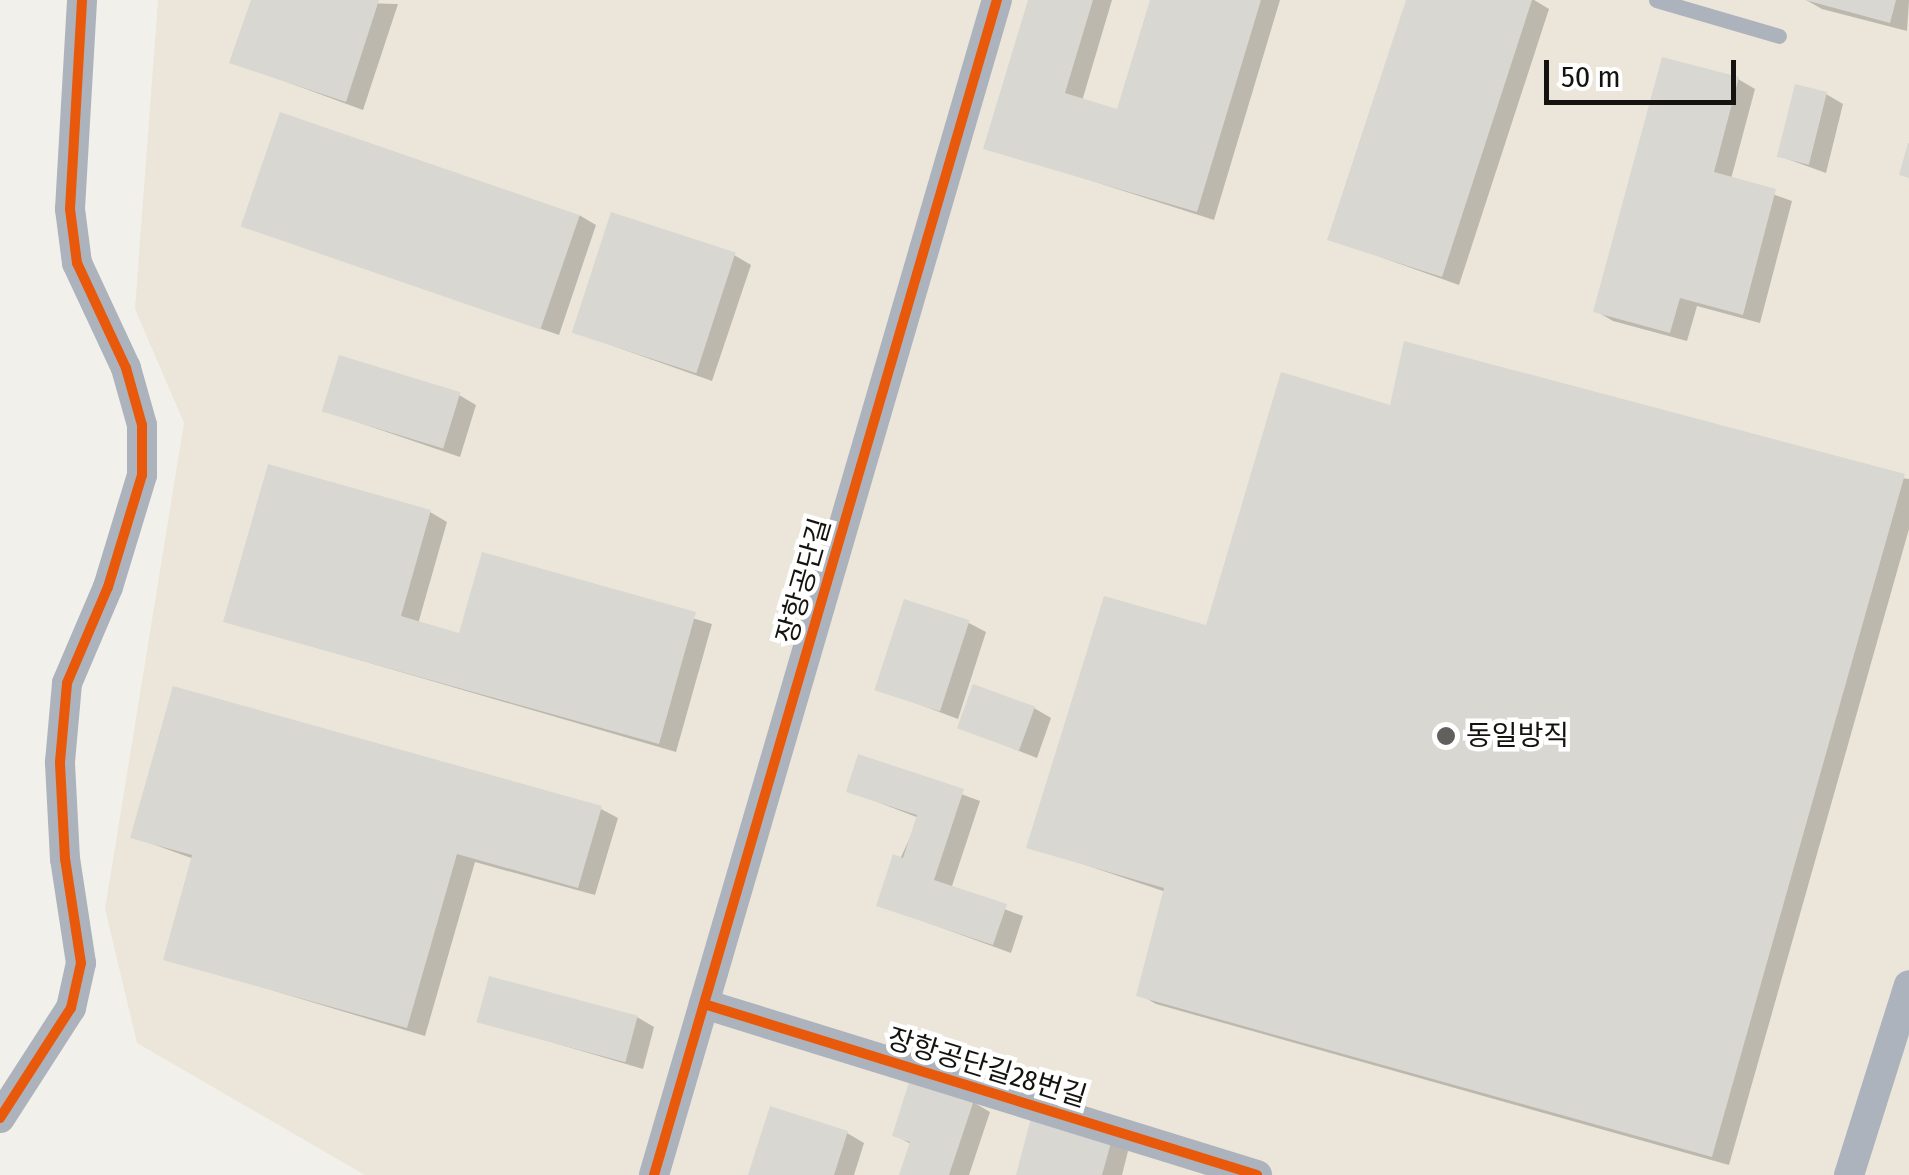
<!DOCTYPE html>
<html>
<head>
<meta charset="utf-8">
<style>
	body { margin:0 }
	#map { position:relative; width:1909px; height:1175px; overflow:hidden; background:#f2f0ea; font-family:"Fira Sans Condensed","Noto Sans KR",sans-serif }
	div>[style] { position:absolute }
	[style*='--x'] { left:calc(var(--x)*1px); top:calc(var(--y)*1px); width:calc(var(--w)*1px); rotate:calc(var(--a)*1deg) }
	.built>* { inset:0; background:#ebe6d9 }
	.shadow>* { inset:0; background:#0003 }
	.building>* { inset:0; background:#d8d7d2; transform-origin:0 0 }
	.lane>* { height:15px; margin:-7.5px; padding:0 7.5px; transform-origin:7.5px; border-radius:7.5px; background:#acb3bd }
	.street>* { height:30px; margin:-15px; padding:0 15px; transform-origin:15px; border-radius:15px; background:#acb3bd }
	.cycleway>* { height:10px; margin:-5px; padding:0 5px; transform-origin:5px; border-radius:5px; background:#e8590c }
	.dots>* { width:28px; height:28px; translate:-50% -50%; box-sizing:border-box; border:5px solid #fff; border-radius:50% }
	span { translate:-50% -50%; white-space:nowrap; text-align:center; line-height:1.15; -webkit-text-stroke:9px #fff; paint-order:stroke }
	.street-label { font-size:28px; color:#14130f }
	.poi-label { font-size:28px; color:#14130f }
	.left { translate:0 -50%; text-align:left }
	.scale { position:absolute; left:1544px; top:60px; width:192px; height:45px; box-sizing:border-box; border:5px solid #14130f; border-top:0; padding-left:12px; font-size:30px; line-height:35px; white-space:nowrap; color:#14130f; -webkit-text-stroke:8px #fff; paint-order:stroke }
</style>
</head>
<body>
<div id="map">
	<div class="built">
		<i style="clip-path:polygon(158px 0,1909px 0,1909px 1175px,365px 1175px,137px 1043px,105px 909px,184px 423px,135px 309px)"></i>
	</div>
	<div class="shadow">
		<i style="clip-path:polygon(253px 0,398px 4px,363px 110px,232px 62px)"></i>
		<i style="clip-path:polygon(1030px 0,1112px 0,1082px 101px,1119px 112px,1152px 0,1280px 0,1214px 220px,986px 147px)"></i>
		<i style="clip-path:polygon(1408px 0,1534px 0,1549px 9px,1459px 285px,1330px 239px)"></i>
		<i style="clip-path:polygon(1806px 0,1909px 0,1907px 31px,1822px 9px)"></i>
		<i style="clip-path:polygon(1738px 79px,1755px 89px,1731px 179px,1792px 201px,1760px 323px,1697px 306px,1687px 341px,1613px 321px,1596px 311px)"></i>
		<i style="clip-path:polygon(1826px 94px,1843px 104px,1826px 173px,1779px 156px)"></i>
		<i style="clip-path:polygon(579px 215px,596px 225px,559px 335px,244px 226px)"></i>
		<i style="clip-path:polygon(734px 255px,751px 265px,712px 381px,574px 332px)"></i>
		<i style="clip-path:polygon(459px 395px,476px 405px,460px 457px,325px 411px)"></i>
		<i style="clip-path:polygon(1392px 409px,1909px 479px,1909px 529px,1729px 1165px,1156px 1004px,1139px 994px,1166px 892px,1029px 846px)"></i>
		<i style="clip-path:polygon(430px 512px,447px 522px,418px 624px,461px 636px,484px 555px,712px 624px,676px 752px,226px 621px)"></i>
		<i style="clip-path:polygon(969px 623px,986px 632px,958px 719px,878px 689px)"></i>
		<i style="clip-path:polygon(1034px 708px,1051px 718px,1037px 758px,961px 728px)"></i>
		<i style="clip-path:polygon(860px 757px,980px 801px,951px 889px,1023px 916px,1011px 953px,879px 905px,919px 818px,849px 791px)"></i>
		<i style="clip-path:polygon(601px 809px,618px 818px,595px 895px,475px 862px,425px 1036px,165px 958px,194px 859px,133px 837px)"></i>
		<i style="clip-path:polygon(637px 1017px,654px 1027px,643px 1069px,480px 1021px)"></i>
		<i style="clip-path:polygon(973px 1102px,990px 1112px,969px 1175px,901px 1175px,911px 1144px,894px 1135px)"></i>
		<i style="clip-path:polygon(847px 1133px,864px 1143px,854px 1175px,750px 1175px)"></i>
		<i style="clip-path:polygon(1111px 1141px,1128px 1151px,1122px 1175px,1019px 1175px)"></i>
	</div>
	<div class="building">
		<i style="clip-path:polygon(251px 0,379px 0,346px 102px,229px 63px)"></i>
		<i style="clip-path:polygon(1028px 0,1093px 0,1065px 93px,1117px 109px,1150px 0,1261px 0,1197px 212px,983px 149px)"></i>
		<i style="clip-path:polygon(1406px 0,1532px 0,1442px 277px,1327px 240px)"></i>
		<i style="clip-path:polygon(1805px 0,1896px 0,1890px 23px)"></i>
		<i style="clip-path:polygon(1662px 57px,1739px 77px,1714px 172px,1776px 189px,1743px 315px,1680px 298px,1670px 333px,1593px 312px)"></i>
		<i style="left:1795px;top:84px;width:33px;height:75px;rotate:14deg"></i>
		<i style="left:280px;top:112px;width:317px;height:121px;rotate:19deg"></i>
		<i style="clip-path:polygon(1908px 143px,1909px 143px,1909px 178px,1899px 175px)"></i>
		<i style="left:611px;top:212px;width:131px;height:127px;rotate:18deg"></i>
		<i style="clip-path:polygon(1404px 341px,1905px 474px,1712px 1157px,1136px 996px,1164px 888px,1026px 848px,1104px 596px,1206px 625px,1281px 372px,1390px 405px)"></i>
		<i style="left:339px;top:355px;width:127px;height:59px;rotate:17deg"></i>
		<i style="clip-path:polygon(268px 464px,431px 510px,401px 616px,459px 633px,482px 552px,696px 612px,659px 744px,223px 622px)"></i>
		<i style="left:904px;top:599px;width:69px;height:96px;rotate:18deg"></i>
		<i style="left:973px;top:684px;width:66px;height:47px;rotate:20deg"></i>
		<i style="clip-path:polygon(173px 686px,602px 806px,578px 888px,457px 854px,407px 1028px,163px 960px,192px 855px,130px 838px)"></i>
		<i style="clip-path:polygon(858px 754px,964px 789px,934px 880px,1007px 904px,993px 945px,876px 906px,893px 854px,903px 858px,917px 815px,846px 792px)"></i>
		<i style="left:489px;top:976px;width:154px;height:48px;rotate:15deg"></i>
		<i style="clip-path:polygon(910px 1079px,974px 1100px,949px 1175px,899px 1175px,910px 1142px,892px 1136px)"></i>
		<i style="clip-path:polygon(770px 1106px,848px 1131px,834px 1175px,748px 1175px)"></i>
		<i style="clip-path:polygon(1031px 1118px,1112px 1139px,1102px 1175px,1016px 1175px)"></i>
	</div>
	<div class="lane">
		<i style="--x:1656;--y:0;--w:128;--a:16.3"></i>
	</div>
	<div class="street">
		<i style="--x:704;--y:1004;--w:579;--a:17.18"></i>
		<i style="--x:0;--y:1118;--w:131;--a:-57.2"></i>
		<i style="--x:71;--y:1008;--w:46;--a:-77.5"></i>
		<i style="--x:81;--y:963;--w:105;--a:-98.7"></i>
		<i style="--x:65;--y:859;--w:97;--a:-93"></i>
		<i style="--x:60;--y:762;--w:79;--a:-84.9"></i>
		<i style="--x:67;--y:683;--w:104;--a:-66.9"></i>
		<i style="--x:108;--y:587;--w:117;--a:-73.1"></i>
		<i style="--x:142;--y:475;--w:50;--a:-90"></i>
		<i style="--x:142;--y:425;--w:59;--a:-105.7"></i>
		<i style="--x:126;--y:368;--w:116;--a:-115"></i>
		<i style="--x:77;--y:263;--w:54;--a:-97.4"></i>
		<i style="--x:70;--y:209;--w:209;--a:-86.7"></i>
		<i style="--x:654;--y:1175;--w:1224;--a:-73.73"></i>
		<i style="--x:1849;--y:1175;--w:199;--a:-72.5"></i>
	</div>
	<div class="cycleway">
		<i style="--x:704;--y:1004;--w:579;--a:17.18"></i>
		<i style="--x:0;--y:1118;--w:131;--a:-57.2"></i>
		<i style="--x:71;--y:1008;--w:46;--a:-77.5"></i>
		<i style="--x:81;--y:963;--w:105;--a:-98.7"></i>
		<i style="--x:65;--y:859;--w:97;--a:-93"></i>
		<i style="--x:60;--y:762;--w:79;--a:-84.9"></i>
		<i style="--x:67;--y:683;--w:104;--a:-66.9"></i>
		<i style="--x:108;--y:587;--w:117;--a:-73.1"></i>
		<i style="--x:142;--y:475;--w:50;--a:-90"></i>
		<i style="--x:142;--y:425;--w:59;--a:-105.7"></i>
		<i style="--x:126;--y:368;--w:116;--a:-115"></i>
		<i style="--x:77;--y:263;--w:54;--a:-97.4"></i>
		<i style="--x:70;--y:209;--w:209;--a:-86.7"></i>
		<i style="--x:654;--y:1175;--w:1224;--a:-73.73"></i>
	</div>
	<div class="dots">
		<i style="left:1446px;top:736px;background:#62605c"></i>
	</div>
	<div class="street-label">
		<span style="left:804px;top:581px;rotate:-74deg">장항공단길</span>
		<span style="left:987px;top:1068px;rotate:17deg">장항공단길28번길</span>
	</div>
	<div class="poi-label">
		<span class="left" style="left:1466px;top:736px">동일방직</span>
	</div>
	<div class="scale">50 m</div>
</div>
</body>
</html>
